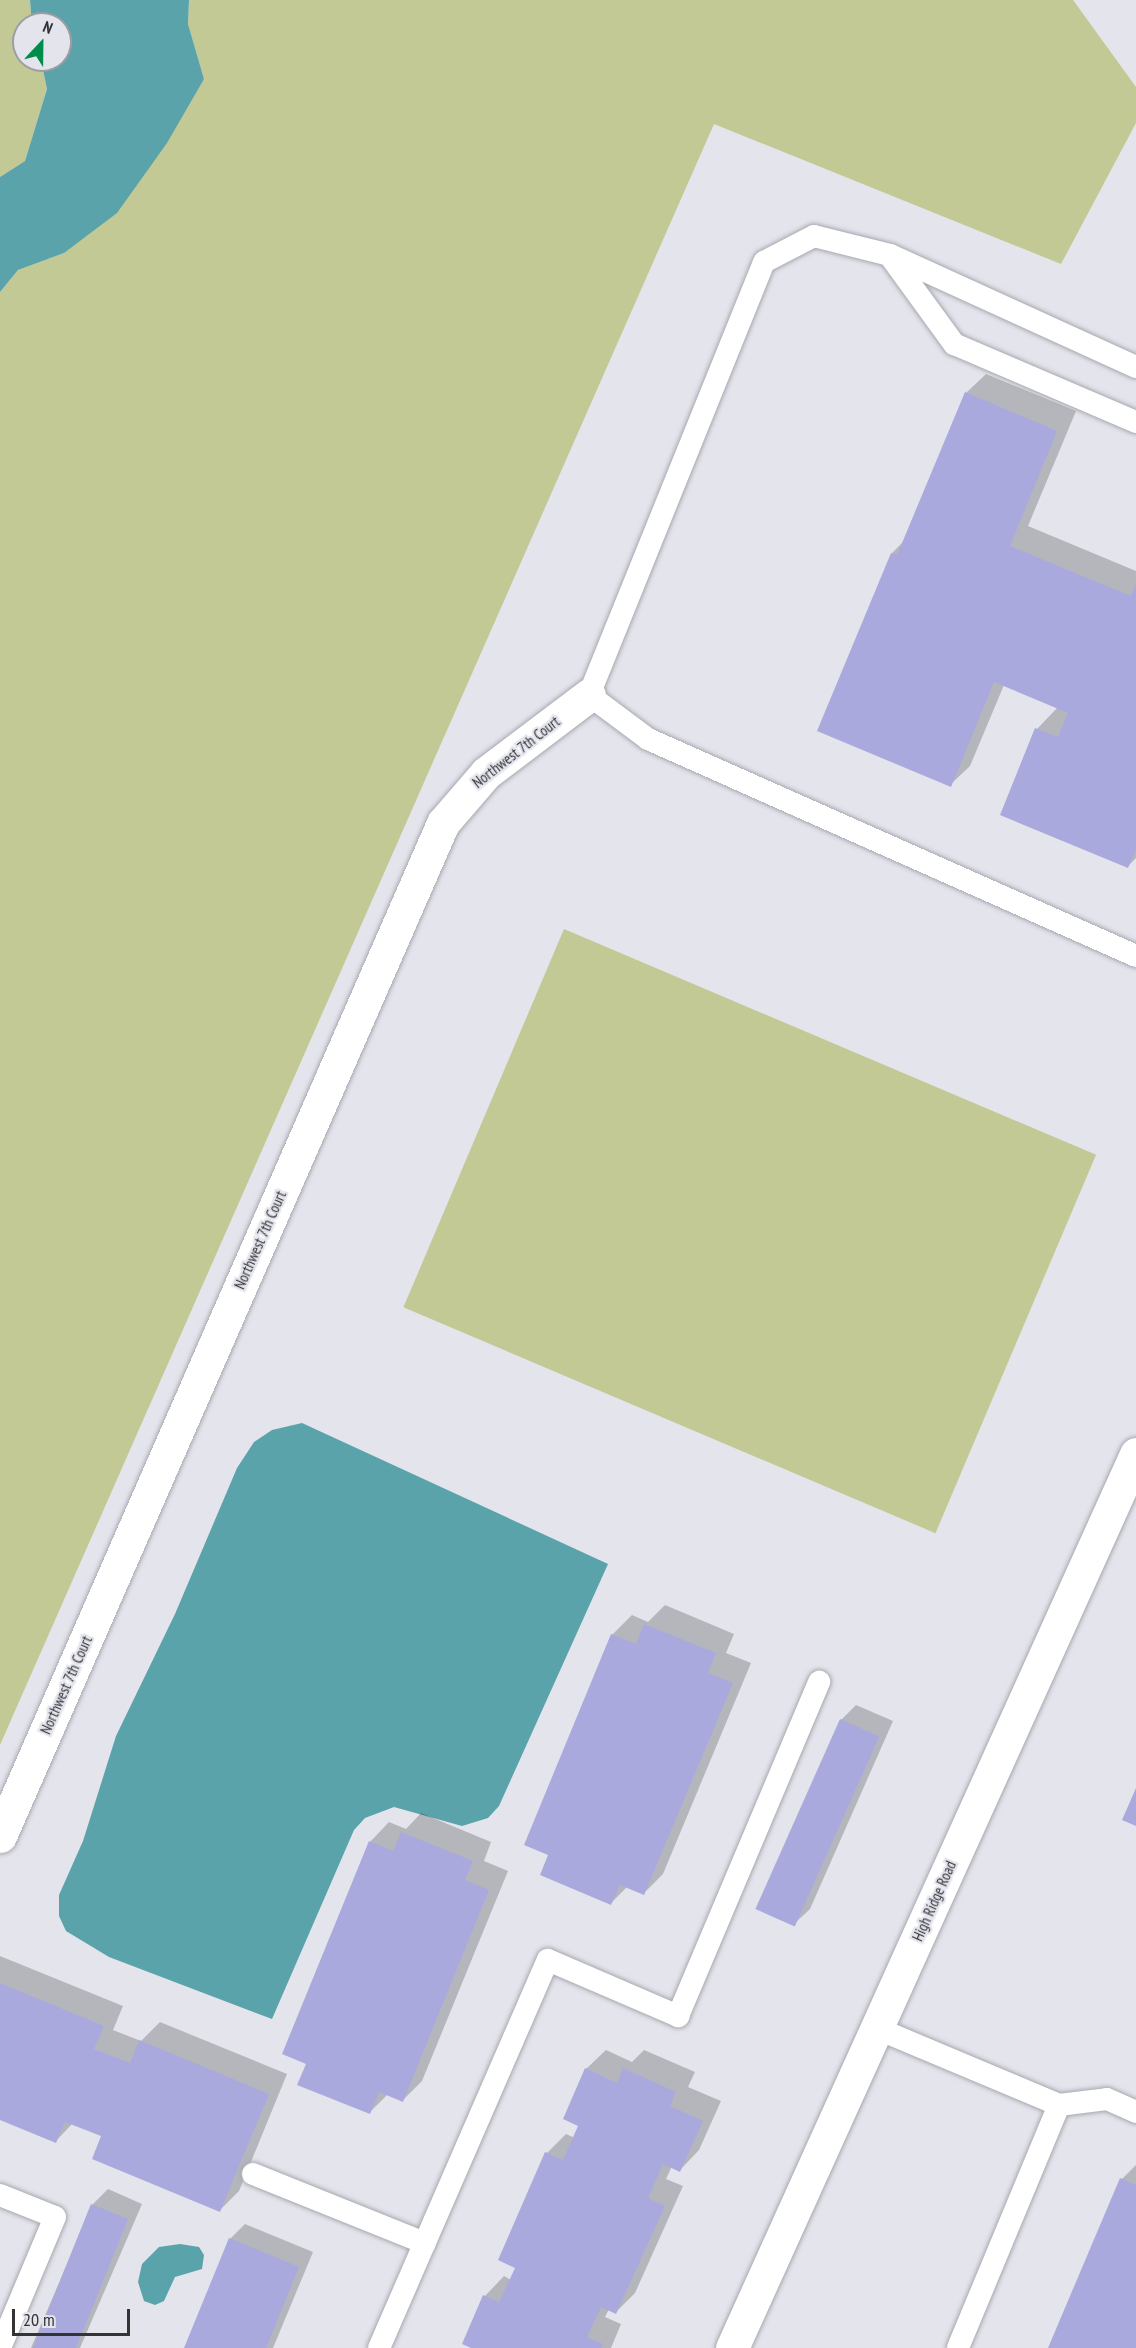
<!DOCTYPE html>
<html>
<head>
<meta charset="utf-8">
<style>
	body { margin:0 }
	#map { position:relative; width:1136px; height:2348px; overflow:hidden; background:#e3e4ec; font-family:"PT Sans Narrow",sans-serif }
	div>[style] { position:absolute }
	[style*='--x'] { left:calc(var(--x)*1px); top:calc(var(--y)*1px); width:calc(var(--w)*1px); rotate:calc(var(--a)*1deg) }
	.green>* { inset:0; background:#c2c994; transform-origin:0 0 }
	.water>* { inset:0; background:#5aa3aa }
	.shadow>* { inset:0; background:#0003 }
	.building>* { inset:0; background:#a9a9dd; transform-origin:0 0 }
	.roads { filter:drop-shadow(0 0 2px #a7a8af) drop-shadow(0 0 2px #a7a8af) }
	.service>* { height:22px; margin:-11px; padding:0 11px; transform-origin:11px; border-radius:11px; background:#fff }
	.minor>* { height:33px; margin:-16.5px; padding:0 16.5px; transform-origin:16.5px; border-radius:16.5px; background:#fff }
	.tertiary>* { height:33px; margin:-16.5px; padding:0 16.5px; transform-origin:16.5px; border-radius:16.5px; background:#fff }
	span { translate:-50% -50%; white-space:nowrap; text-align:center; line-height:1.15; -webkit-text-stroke:4.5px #e3e4ec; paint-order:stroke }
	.street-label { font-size:15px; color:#343437 }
	.north { position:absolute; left:12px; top:12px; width:60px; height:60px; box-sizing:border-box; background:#e3e4ec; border:2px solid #9d9ea4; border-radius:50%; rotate:22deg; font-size:16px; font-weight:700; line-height:24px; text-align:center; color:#343437 }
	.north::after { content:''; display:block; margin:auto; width:21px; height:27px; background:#008d4c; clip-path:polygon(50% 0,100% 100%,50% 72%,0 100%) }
	.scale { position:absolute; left:12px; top:2309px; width:118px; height:27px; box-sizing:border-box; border:3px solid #343437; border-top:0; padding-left:8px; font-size:18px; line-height:21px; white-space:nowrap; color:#343437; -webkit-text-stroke:4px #e3e4ec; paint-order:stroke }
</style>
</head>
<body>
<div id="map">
	<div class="green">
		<i style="clip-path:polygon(0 0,30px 0,32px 24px,24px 24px,24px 60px,41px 60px,47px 89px,25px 161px,0 177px)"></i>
		<i style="clip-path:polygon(189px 0,1073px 0,1136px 87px,1136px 123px,1061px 264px,714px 124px,0 1745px,0 292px,18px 270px,64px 253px,204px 79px,188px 24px)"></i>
		<i style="left:564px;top:929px;width:578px;height:411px;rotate:23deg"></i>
	</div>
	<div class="water">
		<i style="clip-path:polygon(30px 0,189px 0,188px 24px,204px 79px,167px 143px,117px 213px,64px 253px,18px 270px,0 292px,0 177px,25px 161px,47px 89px,41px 60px,60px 60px,60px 24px,32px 24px)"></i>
		<i style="clip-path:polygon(302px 1423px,608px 1564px,499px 1806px,488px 1818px,462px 1826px,394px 1807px,365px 1818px,354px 1830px,272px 2019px,109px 1957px,66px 1931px,59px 1916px,59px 1895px,83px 1841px,116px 1736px,175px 1614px,237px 1468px,254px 1442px,272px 1430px)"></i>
		<i style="clip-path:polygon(180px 2244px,199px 2247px,204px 2255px,202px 2269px,175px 2277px,164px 2301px,155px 2305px,144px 2301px,138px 2282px,142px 2264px,159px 2247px)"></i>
	</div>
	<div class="shadow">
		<i style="clip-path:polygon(986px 374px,1076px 411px,1028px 526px,1136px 571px,1136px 858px,1128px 866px,1037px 729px,1058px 707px,1004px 685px,970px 766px,950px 785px,892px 553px,905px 540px,966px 393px)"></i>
		<i style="clip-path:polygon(665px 1605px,734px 1634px,726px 1653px,751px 1663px,663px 1874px,644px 1893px,627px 1887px,611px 1903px,550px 1854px,526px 1844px,612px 1635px,632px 1615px,648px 1622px)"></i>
		<i style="clip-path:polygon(856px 1705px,893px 1721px,810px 1909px,794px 1924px,841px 1720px)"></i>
		<i style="clip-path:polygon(421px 1813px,491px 1842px,484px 1861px,508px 1871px,422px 2081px,403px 2100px,388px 2094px,370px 2112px,308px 2063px,370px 1842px,389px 1822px,406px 1829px)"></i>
		<i style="clip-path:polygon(0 1956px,123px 2006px,113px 2030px,141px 2041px,160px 2022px,287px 2074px,239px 2191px,219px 2211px,103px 2136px,73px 2123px,55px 2142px,0 2119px)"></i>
		<i style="clip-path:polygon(606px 2050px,632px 2062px,644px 2050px,695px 2072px,688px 2087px,721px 2101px,699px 2150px,680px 2170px,672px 2166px,666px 2179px,683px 2186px,635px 2293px,616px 2312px,609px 2309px,605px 2317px,621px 2324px,611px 2348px,474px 2348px,485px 2296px,504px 2276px,511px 2280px,517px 2267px,547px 2153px,566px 2134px,575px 2138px,580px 2125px,586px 2069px)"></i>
		<i style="clip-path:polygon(1136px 2165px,1136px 2348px,1050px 2348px,1122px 2179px)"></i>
		<i style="clip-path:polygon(108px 2189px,142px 2204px,80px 2348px,31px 2348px,93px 2204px)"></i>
		<i style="clip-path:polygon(245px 2224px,313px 2252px,273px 2348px,185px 2348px,230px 2239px)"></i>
	</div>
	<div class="building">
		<i style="clip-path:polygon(965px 392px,1057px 431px,1010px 546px,1131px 596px,1136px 583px,1136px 850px,1128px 868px,1000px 815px,1035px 728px,1058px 737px,1068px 713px,994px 682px,951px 787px,817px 731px,891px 553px,897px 555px)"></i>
		<i style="clip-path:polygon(644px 1624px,716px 1653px,708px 1673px,733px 1683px,644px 1895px,620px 1885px,611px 1905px,540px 1875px,548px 1855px,524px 1845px,611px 1634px,636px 1644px)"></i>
		<i style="left:840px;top:1719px;width:43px;height:208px;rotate:24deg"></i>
		<i style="clip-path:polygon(1136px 1788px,1136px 1826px,1122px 1820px)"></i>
		<i style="clip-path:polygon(401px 1832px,473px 1861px,465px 1880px,489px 1890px,403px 2102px,379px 2092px,370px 2114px,297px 2085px,306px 2064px,282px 2054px,369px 1841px,393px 1851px)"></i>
		<i style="clip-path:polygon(0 1983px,104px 2026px,94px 2049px,130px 2063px,139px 2040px,269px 2094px,220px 2212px,92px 2159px,101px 2136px,65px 2122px,56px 2143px,0 2120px)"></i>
		<i style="clip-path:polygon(585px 2068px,617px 2083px,623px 2068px,676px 2092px,670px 2106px,703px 2121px,680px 2172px,663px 2164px,648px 2198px,665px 2206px,616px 2314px,601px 2307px,587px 2337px,603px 2344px,601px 2348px,471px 2348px,462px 2344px,483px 2295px,499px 2302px,515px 2268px,498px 2260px,545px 2152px,563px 2160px,578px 2126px,563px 2119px)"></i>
		<i style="clip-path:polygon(1120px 2178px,1136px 2185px,1136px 2348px,1048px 2348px)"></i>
		<i style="left:91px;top:2204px;width:40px;height:156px;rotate:22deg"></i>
		<i style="clip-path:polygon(229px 2238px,299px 2267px,266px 2348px,184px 2348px)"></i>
	</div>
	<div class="roads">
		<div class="service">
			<i style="--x:890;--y:256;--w:109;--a:54"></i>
			<i style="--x:954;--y:344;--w:198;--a:23.2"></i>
			<i style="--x:1136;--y:367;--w:270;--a:-155.5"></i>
			<i style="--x:890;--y:255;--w:78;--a:-166"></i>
			<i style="--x:814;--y:236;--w:56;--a:152.5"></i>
			<i style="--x:764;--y:262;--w:467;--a:112"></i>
			<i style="--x:589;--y:695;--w:74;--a:36.7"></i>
			<i style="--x:648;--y:739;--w:534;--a:23.97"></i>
			<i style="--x:876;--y:2028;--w:199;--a:22.8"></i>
			<i style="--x:1059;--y:2105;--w:263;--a:112.6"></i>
			<i style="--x:1059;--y:2105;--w:48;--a:-7.1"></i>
			<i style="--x:1107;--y:2099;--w:32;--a:24"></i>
			<i style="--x:253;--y:2174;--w:185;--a:21.9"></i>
			<i style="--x:0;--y:2195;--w:59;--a:21.8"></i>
			<i style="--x:55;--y:2217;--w:142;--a:112.8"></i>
			<i style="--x:379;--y:2348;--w:423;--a:-66.5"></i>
			<i style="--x:548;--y:1960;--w:142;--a:23.3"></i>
			<i style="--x:678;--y:2016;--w:363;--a:-67.1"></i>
		</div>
		<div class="minor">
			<i style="--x:0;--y:1836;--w:1106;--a:-66.38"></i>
			<i style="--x:443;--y:823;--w:66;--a:-49.3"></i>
			<i style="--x:486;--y:773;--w:129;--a:-37.1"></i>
		</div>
		<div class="tertiary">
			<i style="--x:732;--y:2348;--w:981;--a:-65.68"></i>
		</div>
	</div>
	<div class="street-label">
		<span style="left:516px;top:752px;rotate:-38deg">Northwest 7th Court</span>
		<span style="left:260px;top:1240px;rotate:-66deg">Northwest 7th Court</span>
		<span style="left:66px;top:1685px;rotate:-66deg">Northwest 7th Court</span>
		<span style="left:934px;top:1901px;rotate:-66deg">High Ridge Road</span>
	</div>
	<div class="north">N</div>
	<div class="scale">20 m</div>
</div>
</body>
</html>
